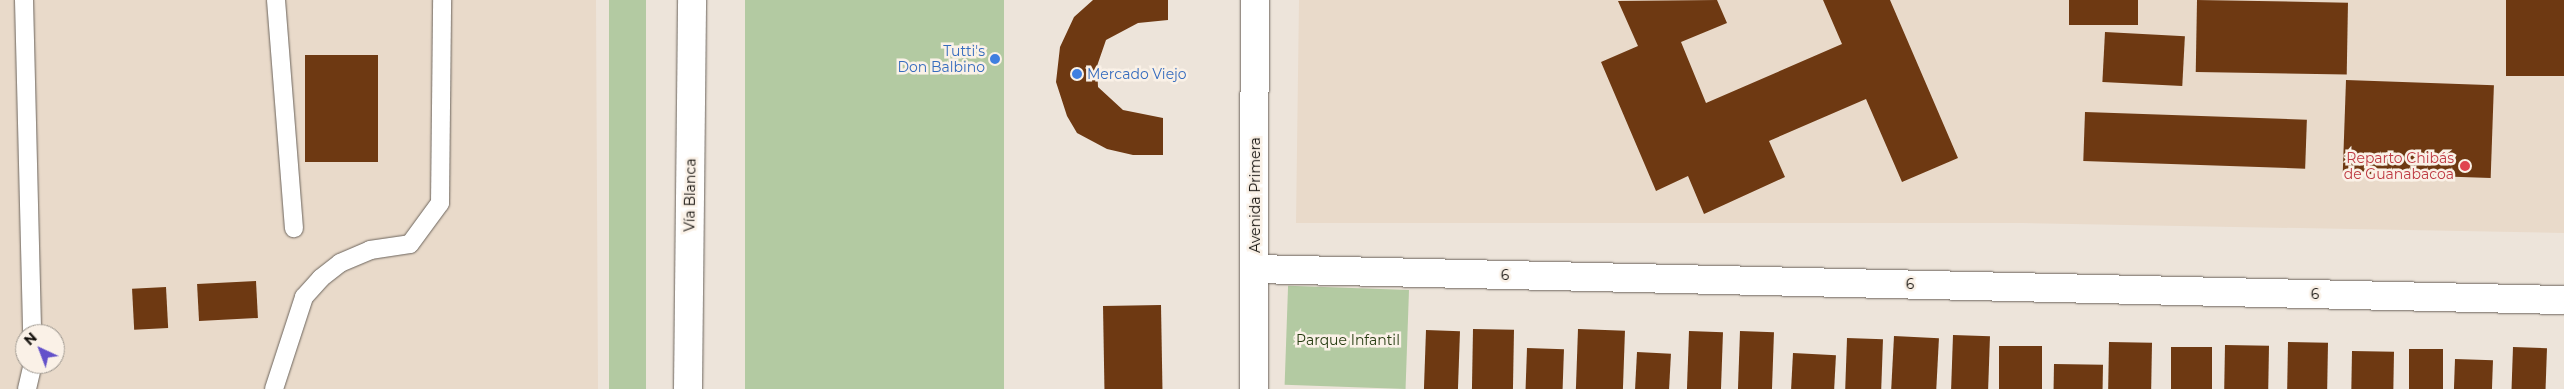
<!DOCTYPE html>
<html>
<head>
<meta charset="utf-8">
<style>
	body { margin:0 }
	#map { position:relative; width:2564px; height:389px; overflow:hidden; background:#ede4da; font-family:Montserrat,sans-serif }
	div>[style] { position:absolute }
	[style*='--x'] { left:calc(var(--x)*1px); top:calc(var(--y)*1px); width:calc(var(--w)*1px); rotate:calc(var(--a)*1deg) }
	.built>* { inset:0; background:#e9daca }
	.green>* { inset:0; background:#b3caa2; transform-origin:0 0 }
	.building>* { inset:0; background:#6e3912; transform-origin:0 0 }
	.roads { filter:drop-shadow(0 0 1px #6c645c) drop-shadow(0 0 1px #6c645c) }
	.service>* { height:18px; margin:-9px; padding:0 9px; transform-origin:9px; border-radius:9px; background:#fff }
	.minor>* { height:28px; margin:-14px; padding:0 14px; transform-origin:14px; border-radius:14px; background:#fff }
	.primary>* { height:28px; margin:-14px; padding:0 14px; transform-origin:14px; border-radius:14px; background:#fff }
	.dots>* { width:14px; height:14px; translate:-50% -50%; box-sizing:border-box; border:2px solid #faf1e7; border-radius:50% }
	span { translate:-50% -50%; white-space:nowrap; text-align:center; line-height:1.15; -webkit-text-stroke:5px #faf1e7; paint-order:stroke }
	.shop-label { font-size:14px; color:#366cbe }
	.right { translate:-100% -50%; text-align:right }
	.left { translate:0 -50%; text-align:left }
	.health-label { font-size:14px; color:#be3a42 }
	.street-label { font-size:14px; color:#100d09 }
	.park-label { font-size:14px; color:#273d12 }
	.north { position:absolute; left:15px; top:324px; width:50px; height:50px; box-sizing:border-box; background:#faf1e7; border:1px solid #9c968e; border-radius:50%; rotate:317deg; font-size:14px; font-weight:700; line-height:20px; text-align:center; color:#100d09 }
	.north::after { content:''; display:block; margin:auto; width:18px; height:22px; background:#6351ca; clip-path:polygon(50% 0,100% 100%,50% 72%,0 100%) }
</style>
</head>
<body>
<div id="map">
	<div class="built">
		<i style="clip-path:polygon(evenodd,0 0,596px 0,598px 389px,0 389px,0 0,25px 334px,55px 334px,55px 364px,25px 364px,25px 334px)"></i>
		<i style="clip-path:polygon(1299px 0,2564px 0,2564px 233px,2023px 223px,1296px 223px)"></i>
	</div>
	<div class="green">
		<i style="left:609px;top:0;width:37px;height:389px"></i>
		<i style="left:745px;top:0;width:259px;height:389px"></i>
		<i style="left:1409px;top:290px;width:99px;height:121px;rotate:92deg"></i>
	</div>
	<div class="building">
		<i style="clip-path:polygon(1093px 0,1168px 0,1168px 20px,1138px 23px,1106px 40px,1097px 66px,1098px 87px,1123px 110px,1163px 118px,1163px 155px,1133px 155px,1107px 149px,1077px 133px,1067px 116px,1056px 82px,1060px 47px,1074px 17px)"></i>
		<i style="clip-path:polygon(1717px 0,1727px 23px,1681px 42px,1706px 103px,1842px 44px,1823px 0,1890px 0,1958px 158px,1902px 182px,1866px 99px,1769px 141px,1785px 177px,1704px 214px,1688px 176px,1656px 191px,1601px 62px,1638px 46px,1618px 1px)"></i>
		<i style="left:2069px;top:0;width:69px;height:25px"></i>
		<i style="left:2197px;top:0;width:151px;height:72px;rotate:1deg"></i>
		<i style="left:2506px;top:0;width:58px;height:76px"></i>
		<i style="left:2105px;top:32px;width:80px;height:50px;rotate:3deg"></i>
		<i style="left:305px;top:55px;width:73px;height:107px"></i>
		<i style="left:2346px;top:80px;width:148px;height:93px;rotate:2deg"></i>
		<i style="left:2085px;top:112px;width:222px;height:49px;rotate:2deg"></i>
		<i style="left:256px;top:281px;width:37px;height:59px;rotate:87deg"></i>
		<i style="left:166px;top:287px;width:41px;height:34px;rotate:87deg"></i>
		<i style="left:1161px;top:305px;width:84px;height:58px;rotate:89deg"></i>
		<i style="left:1473px;top:329px;width:41px;height:60px;rotate:1deg"></i>
		<i style="left:1578px;top:329px;width:47px;height:60px;rotate:2deg"></i>
		<i style="left:1426px;top:330px;width:34px;height:59px;rotate:2deg"></i>
		<i style="left:1689px;top:331px;width:34px;height:58px;rotate:2deg"></i>
		<i style="left:1740px;top:331px;width:34px;height:58px;rotate:2deg"></i>
		<i style="left:1953px;top:335px;width:37px;height:54px;rotate:2deg"></i>
		<i style="left:1894px;top:336px;width:45px;height:53px;rotate:3deg"></i>
		<i style="left:1847px;top:338px;width:36px;height:51px;rotate:2deg"></i>
		<i style="left:2109px;top:342px;width:43px;height:47px;rotate:1deg"></i>
		<i style="left:2288px;top:342px;width:40px;height:47px;rotate:1deg"></i>
		<i style="left:2225px;top:345px;width:44px;height:44px;rotate:1deg"></i>
		<i style="left:1999px;top:346px;width:43px;height:43px"></i>
		<i style="left:2171px;top:347px;width:41px;height:42px"></i>
		<i style="left:2513px;top:347px;width:34px;height:42px;rotate:2deg"></i>
		<i style="left:1527px;top:348px;width:37px;height:41px;rotate:2deg"></i>
		<i style="left:2409px;top:349px;width:34px;height:40px"></i>
		<i style="left:2352px;top:351px;width:42px;height:38px;rotate:1deg"></i>
		<i style="left:1637px;top:352px;width:34px;height:37px;rotate:3deg"></i>
		<i style="left:1793px;top:353px;width:43px;height:36px;rotate:3deg"></i>
		<i style="left:2455px;top:359px;width:38px;height:30px;rotate:2deg"></i>
		<i style="left:2054px;top:364px;width:49px;height:25px;rotate:1deg"></i>
	</div>
	<div class="roads">
		<div class="service">
			<i style="--x:24;--y:0;--w:334;--a:88.6"></i>
			<i style="--x:276;--y:0;--w:229;--a:85.5"></i>
			<i style="--x:27;--y:389;--w:26;--a:-77"></i>
			<i style="--x:274;--y:389;--w:97;--a:-71.9"></i>
			<i style="--x:304;--y:297;--w:25;--a:-48"></i>
			<i style="--x:321;--y:278;--w:24;--a:-38"></i>
			<i style="--x:340;--y:263;--w:33;--a:-23"></i>
			<i style="--x:370;--y:250;--w:40;--a:-8.5"></i>
			<i style="--x:410;--y:244;--w:51;--a:-53.8"></i>
			<i style="--x:440;--y:203;--w:203;--a:-89.4"></i>
		</div>
		<div class="minor">
			<i style="--x:1255;--y:269;--w:1309;--a:1.36"></i>
			<i style="--x:1254;--y:389;--w:389;--a:-89.9"></i>
		</div>
		<div class="primary">
			<i style="--x:688;--y:389;--w:389;--a:-89.4"></i>
		</div>
	</div>
	<div class="dots">
		<i style="left:995px;top:59px;background:#3f7fe0"></i>
		<i style="left:1077px;top:74px;background:#3f7fe0"></i>
		<i style="left:2465px;top:166px;background:#e0444e"></i>
	</div>
	<div class="shop-label">
		<span class="right" style="left:985px;top:59px">Tutti's<br>Don Balbino</span>
		<span class="left" style="left:1087px;top:74px">Mercado Viejo</span>
	</div>
	<div class="health-label">
		<span class="right" style="left:2454px;top:166px">Reparto Chibás<br>de Guanabacoa</span>
	</div>
	<div class="street-label">
		<span style="left:690px;top:195px;rotate:-89deg">Vía Blanca</span>
		<span style="left:1255px;top:195px;rotate:-90deg">Avenida Primera</span>
		<span style="left:1505px;top:275px;rotate:1deg">6</span>
		<span style="left:1910px;top:284px;rotate:1deg">6</span>
		<span style="left:2315px;top:294px;rotate:1deg">6</span>
	</div>
	<div class="park-label">
		<span style="left:1348px;top:340px">Parque Infantil</span>
	</div>
	<div class="north">N</div>
</div>
</body>
</html>
